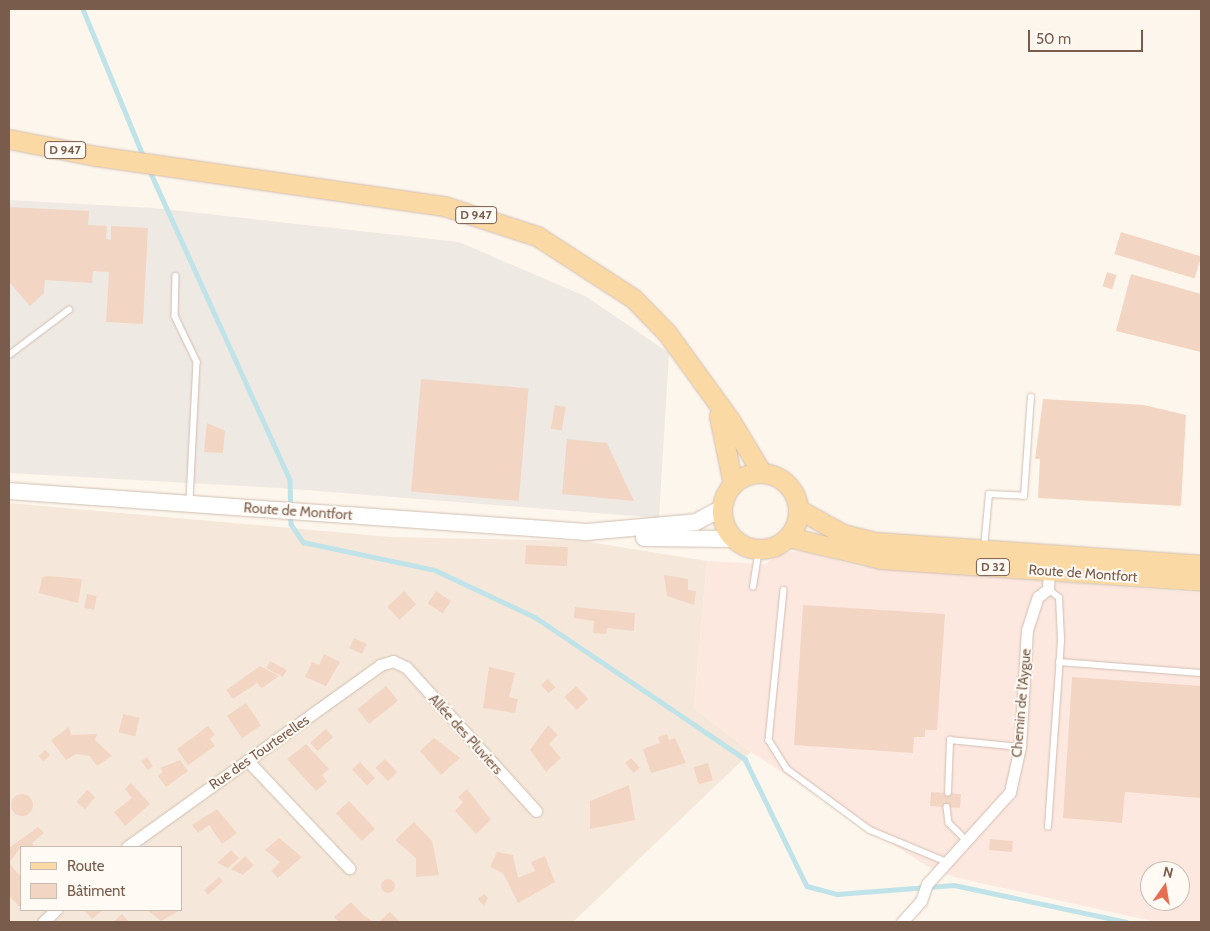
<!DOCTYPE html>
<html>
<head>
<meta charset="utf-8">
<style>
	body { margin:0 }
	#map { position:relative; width:1210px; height:931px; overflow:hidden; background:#fdf6ec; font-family:Cabin,sans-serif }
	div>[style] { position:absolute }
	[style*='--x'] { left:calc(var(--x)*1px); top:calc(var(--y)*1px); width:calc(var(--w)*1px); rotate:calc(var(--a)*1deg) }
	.residential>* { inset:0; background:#f5e8da }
	.commercial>* { inset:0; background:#fde8e0 }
	.industrial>* { inset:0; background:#efe9e4 }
	.stream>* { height:4.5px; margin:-2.25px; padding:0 2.25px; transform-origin:2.25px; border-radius:2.25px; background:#bfe3e8 }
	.building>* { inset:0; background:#f3d5c3; transform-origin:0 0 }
	.round { border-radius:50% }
	.roads { filter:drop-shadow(0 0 1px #d1beb0) drop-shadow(0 0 1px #d1beb0) }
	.lane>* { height:5.5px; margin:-2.75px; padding:0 2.75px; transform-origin:2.75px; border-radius:2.75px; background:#fff }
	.street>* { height:11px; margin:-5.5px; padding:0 5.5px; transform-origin:5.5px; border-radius:5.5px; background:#fff }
	.secondary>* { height:16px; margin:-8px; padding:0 8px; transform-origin:8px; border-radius:8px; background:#fff }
	.primary>* { height:19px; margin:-9.5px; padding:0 9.5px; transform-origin:9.5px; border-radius:9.5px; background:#fbd9a5 }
	.primary>.ring { margin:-9.5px; padding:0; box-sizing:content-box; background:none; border:19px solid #fbd9a5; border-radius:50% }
	span { translate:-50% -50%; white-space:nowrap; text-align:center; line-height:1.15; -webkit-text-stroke:4px #fffaf3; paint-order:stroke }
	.shield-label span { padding:1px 4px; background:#fffaf3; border:1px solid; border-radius:4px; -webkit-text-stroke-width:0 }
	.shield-label { font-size:12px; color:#7a5c4d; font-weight:700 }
	.street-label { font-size:14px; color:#7a5c4d }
	.frame { position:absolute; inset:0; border:10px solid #7a5c4d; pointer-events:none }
	.legend { position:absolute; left:20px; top:846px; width:162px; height:65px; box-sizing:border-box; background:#fffaf3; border:1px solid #cabbb1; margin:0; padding:6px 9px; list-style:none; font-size:15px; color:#7a5c4d }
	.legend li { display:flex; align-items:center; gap:10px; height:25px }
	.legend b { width:25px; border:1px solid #cabbb1 }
	.north { position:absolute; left:1140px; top:861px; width:50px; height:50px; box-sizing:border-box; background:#fffaf3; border:1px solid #cabbb1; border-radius:50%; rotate:13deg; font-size:14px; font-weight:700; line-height:20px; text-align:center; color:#7a5c4d }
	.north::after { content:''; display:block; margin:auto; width:18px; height:22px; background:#e76f51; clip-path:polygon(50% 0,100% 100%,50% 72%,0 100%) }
	.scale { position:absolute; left:1028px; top:30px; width:115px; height:22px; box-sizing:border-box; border:2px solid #7a5c4d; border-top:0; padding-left:6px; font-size:15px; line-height:18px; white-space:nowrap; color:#7a5c4d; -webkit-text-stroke:4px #fffaf3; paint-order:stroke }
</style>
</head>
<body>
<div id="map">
	<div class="residential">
		<i style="clip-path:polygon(evenodd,9px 503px,390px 537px,583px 541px,707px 561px,694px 708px,751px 752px,573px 922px,9px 922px,9px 503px,21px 847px,181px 847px,181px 910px,21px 910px,21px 847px)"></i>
	</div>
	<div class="commercial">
		<i style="clip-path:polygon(evenodd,802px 551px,858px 566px,1201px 593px,1201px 922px,1157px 922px,954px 877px,925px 865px,751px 752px,694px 708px,707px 561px,765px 564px,782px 553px,802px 551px,1150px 871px,1180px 871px,1180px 901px,1150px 901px,1150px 871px)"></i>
	</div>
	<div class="industrial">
		<i style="clip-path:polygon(9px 200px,154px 208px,459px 242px,587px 297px,669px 353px,659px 518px,280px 488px,9px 473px)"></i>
	</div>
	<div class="stream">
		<i style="--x:83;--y:9;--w:161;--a:67.7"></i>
		<i style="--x:149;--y:169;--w:341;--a:65.6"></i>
		<i style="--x:290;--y:480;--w:44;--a:88.7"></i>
		<i style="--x:291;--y:524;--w:22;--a:56"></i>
		<i style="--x:303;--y:542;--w:135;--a:12"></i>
		<i style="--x:435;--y:570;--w:110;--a:25.2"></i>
		<i style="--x:535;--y:617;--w:163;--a:34"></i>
		<i style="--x:670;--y:708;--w:91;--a:34.2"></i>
		<i style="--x:745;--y:759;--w:141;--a:64"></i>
		<i style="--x:807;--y:886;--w:31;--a:15"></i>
		<i style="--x:837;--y:894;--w:117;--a:-4.4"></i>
		<i style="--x:954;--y:885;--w:176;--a:12.1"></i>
	</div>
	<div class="building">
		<i style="clip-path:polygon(9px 207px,89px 211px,88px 225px,107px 226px,106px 239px,111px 240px,111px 226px,148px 228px,143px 324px,106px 322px,109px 272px,93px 271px,92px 283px,45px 280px,44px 293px,30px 306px,9px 282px)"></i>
		<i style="left:1121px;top:232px;width:84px;height:23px;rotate:17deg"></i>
		<i style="left:1107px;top:272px;width:10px;height:15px;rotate:17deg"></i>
		<i style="clip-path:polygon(1131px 274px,1201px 294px,1201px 352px,1116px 331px)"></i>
		<i style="left:421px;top:379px;width:108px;height:113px;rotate:5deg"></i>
		<i style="clip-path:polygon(1043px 399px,1144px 405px,1186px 415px,1181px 506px,1038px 498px,1040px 459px,1035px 459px)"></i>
		<i style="left:555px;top:405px;width:11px;height:24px;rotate:10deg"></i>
		<i style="clip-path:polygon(207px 423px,225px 431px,223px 453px,204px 452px)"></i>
		<i style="clip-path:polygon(567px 439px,607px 443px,634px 501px,562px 494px)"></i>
		<i style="left:526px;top:545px;width:42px;height:19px;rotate:3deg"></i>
		<i style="clip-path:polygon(664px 575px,688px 579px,688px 590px,696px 591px,694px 605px,667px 596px)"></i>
		<i style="clip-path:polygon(49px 576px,82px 579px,78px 603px,39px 593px,42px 577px)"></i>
		<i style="left:404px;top:591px;width:18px;height:23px;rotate:47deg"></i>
		<i style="left:436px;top:591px;width:18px;height:15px;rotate:34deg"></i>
		<i style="left:87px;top:594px;width:10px;height:14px;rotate:11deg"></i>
		<i style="clip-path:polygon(803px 605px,945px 614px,937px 730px,925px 730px,925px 737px,914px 737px,913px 753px,794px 745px)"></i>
		<i style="clip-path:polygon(575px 607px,635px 613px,634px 631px,607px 628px,606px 634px,593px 633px,594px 621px,574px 618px)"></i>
		<i style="left:354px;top:638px;width:14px;height:11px;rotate:25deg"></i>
		<i style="clip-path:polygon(324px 654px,340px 662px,326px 686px,305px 677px,312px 662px,319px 665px)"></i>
		<i style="left:270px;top:661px;width:19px;height:8px;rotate:28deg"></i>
		<i style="clip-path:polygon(260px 666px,279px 676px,262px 688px,257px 683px,233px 699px,226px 690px)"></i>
		<i style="clip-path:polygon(489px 667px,515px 673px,509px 697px,518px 699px,515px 713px,483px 708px)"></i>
		<i style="clip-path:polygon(1072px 677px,1201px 686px,1201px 798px,1125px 792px,1122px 823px,1063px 818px)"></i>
		<i style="left:548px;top:679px;width:11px;height:9px;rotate:49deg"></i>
		<i style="left:386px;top:686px;width:19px;height:37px;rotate:51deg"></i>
		<i style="left:576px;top:686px;width:18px;height:16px;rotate:47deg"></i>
		<i style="left:246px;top:703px;width:27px;height:23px;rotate:56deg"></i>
		<i style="left:123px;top:714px;width:17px;height:19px;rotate:13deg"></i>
		<i style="clip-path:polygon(548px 725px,558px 735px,549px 744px,561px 758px,546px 772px,530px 750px)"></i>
		<i style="clip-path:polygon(208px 726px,215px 735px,210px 739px,215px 746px,188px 765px,177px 749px)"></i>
		<i style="clip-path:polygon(69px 727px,71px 735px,97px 734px,95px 740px,112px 756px,97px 766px,90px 756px,76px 754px,66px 760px,51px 740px)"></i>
		<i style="left:326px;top:729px;width:11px;height:21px;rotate:49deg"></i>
		<i style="clip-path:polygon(667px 734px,669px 740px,675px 738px,686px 763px,651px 773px,643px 749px,660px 743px,658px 737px)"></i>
		<i style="clip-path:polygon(434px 738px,460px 758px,441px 775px,420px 751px)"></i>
		<i style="clip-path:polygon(306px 744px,329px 769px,322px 775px,327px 782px,316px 791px,287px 759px)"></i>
		<i style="left:45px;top:750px;width:7px;height:9px;rotate:45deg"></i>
		<i style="clip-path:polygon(147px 757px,153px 766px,148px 770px,141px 761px)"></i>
		<i style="left:631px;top:758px;width:13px;height:8px;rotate:48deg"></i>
		<i style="left:385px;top:759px;width:18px;height:13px;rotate:47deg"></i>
		<i style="clip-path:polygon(180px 760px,188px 771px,166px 787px,158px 776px,163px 772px,160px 768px)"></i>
		<i style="left:360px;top:762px;width:22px;height:11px;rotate:47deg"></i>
		<i style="left:708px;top:763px;width:18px;height:15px;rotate:74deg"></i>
		<i style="clip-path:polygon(131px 783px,150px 804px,125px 826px,114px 812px,132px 798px,125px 789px)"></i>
		<i style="clip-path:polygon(629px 785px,635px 820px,590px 829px,590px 801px)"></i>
		<i style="clip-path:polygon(467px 789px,491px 820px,476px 834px,455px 811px,463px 802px,458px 797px)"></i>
		<i style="left:87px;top:790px;width:11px;height:16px;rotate:41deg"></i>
		<i style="left:931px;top:792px;width:30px;height:14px;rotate:4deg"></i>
		<i class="round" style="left:11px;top:794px;width:22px;height:22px"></i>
		<i style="left:349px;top:801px;width:38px;height:18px;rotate:47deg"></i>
		<i style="clip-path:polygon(217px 809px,237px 833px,222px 844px,209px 825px,198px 833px,192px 825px)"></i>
		<i style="clip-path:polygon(414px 822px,432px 841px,439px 875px,416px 877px,416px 858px,395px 840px)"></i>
		<i style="clip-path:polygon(38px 827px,44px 833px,32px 843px,35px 847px,21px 847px,9px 863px,9px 848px)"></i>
		<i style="clip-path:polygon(279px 838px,302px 857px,278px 878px,271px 871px,280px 862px,265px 850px)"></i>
		<i style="left:990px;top:839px;width:23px;height:11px;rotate:5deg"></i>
		<i style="clip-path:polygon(231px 850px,239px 858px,228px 868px,217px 863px)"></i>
		<i style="clip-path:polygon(497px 852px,513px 855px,518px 878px,535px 871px,531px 862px,545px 856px,555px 882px,518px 903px,503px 873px,490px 867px)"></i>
		<i style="clip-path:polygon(245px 856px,254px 865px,243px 875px,231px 869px)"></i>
		<i style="clip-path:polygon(9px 863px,21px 877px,21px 908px,9px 896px)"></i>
		<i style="clip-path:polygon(219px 877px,223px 881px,208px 895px,204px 890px)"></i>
		<i class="round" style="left:381px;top:879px;width:14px;height:14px"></i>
		<i style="clip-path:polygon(484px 894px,488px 898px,484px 906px,478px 899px)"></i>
		<i style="clip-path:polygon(351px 902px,363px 915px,373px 922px,339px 922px,334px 917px)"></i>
		<i style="clip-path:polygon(84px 910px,103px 910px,92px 919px)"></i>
		<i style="clip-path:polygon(147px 910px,177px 910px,179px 911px,161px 921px)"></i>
		<i style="clip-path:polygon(390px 912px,400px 922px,380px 921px)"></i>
		<i style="clip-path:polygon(122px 914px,129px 922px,112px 922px,114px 921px)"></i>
	</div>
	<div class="roads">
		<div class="lane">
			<i style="--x:176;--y:276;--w:40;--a:91.4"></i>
			<i style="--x:175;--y:316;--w:51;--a:64.4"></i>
			<i style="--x:197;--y:362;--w:139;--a:92.9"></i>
			<i style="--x:9;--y:355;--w:75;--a:-36.9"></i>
			<i style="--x:984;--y:548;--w:54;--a:-84.7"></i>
			<i style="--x:989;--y:494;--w:35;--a:3"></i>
			<i style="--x:1024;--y:496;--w:99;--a:-86"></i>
			<i style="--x:753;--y:587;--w:38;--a:-81"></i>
			<i style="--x:784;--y:590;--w:151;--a:95.7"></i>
			<i style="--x:769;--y:740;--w:34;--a:58"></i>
			<i style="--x:787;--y:769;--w:103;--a:36.3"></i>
			<i style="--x:870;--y:830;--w:83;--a:22.6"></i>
			<i style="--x:1059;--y:662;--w:142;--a:4.4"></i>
			<i style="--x:948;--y:793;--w:53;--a:-87.8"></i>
			<i style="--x:950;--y:740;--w:70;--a:5.7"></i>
			<i style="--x:947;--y:807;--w:16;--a:83"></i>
			<i style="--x:949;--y:823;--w:25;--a:45"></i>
			<i style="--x:1048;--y:827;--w:188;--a:-86"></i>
			<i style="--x:1061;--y:639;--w:41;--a:-92.8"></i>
			<i style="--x:1059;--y:598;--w:14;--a:-141"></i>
		</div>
		<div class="street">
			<i style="--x:247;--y:760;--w:149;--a:46.6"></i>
			<i style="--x:127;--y:847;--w:312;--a:-35.7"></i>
			<i style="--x:380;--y:665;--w:14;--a:-17"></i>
			<i style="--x:393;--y:661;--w:14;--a:25"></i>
			<i style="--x:406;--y:667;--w:194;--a:47.9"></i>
			<i style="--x:43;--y:922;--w:18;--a:-43"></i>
			<i style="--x:902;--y:922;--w:28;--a:-48"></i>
			<i style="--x:921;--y:901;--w:18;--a:-71"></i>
			<i style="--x:927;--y:884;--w:124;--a:-47.9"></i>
			<i style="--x:1010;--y:792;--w:46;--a:-77.5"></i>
			<i style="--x:1020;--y:747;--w:117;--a:-86.6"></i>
			<i style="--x:1027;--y:630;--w:35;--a:-72"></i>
			<i style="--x:1038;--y:597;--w:13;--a:-39"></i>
			<i style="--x:1048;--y:589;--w:18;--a:-87"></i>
		</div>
		<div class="secondary">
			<i style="--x:9;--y:491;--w:579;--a:4.06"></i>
			<i style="--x:587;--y:532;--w:109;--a:-5.2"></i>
			<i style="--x:696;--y:522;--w:30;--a:-28"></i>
			<i style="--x:644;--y:538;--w:90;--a:0.6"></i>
		</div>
		<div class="primary">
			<i style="--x:9;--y:139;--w:89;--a:11.1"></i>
			<i style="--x:96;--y:156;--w:352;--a:8.2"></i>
			<i style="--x:444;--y:206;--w:98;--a:17.9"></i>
			<i style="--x:537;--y:236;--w:114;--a:32.9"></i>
			<i style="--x:633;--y:298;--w:49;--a:45.8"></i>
			<i style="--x:667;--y:333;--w:107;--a:54.1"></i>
			<i style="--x:730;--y:420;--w:62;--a:58.9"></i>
			<i style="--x:719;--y:416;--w:69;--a:78.4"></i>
			<i class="ring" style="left:722px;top:473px;width:57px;height:57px"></i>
			<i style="--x:798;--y:509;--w:51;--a:29.1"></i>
			<i style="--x:843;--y:534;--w:34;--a:14"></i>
			<i style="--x:876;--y:542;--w:326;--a:4"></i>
			<i style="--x:788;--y:537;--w:96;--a:13.3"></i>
			<i style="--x:881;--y:559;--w:321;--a:3.9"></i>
		</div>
	</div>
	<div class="shield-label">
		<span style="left:65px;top:150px">D 947</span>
		<span style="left:476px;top:215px">D 947</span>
		<span style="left:993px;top:567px">D 32</span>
	</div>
	<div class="street-label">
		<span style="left:298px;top:511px;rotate:4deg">Route de Montfort</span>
		<span style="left:1083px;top:573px;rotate:4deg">Route de Montfort</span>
		<span style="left:1021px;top:703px;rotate:-85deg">Chemin de l'Aygue</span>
		<span style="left:466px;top:734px;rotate:48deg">Allée des Pluviers</span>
		<span style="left:259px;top:752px;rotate:-35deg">Rue des Tourterelles</span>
	</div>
	<div class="frame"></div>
	<ul class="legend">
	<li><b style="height:6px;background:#fbd9a5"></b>Route</li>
	<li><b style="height:14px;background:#f3d5c3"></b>Bâtiment</li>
	</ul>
	<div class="north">N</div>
	<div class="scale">50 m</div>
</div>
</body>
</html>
